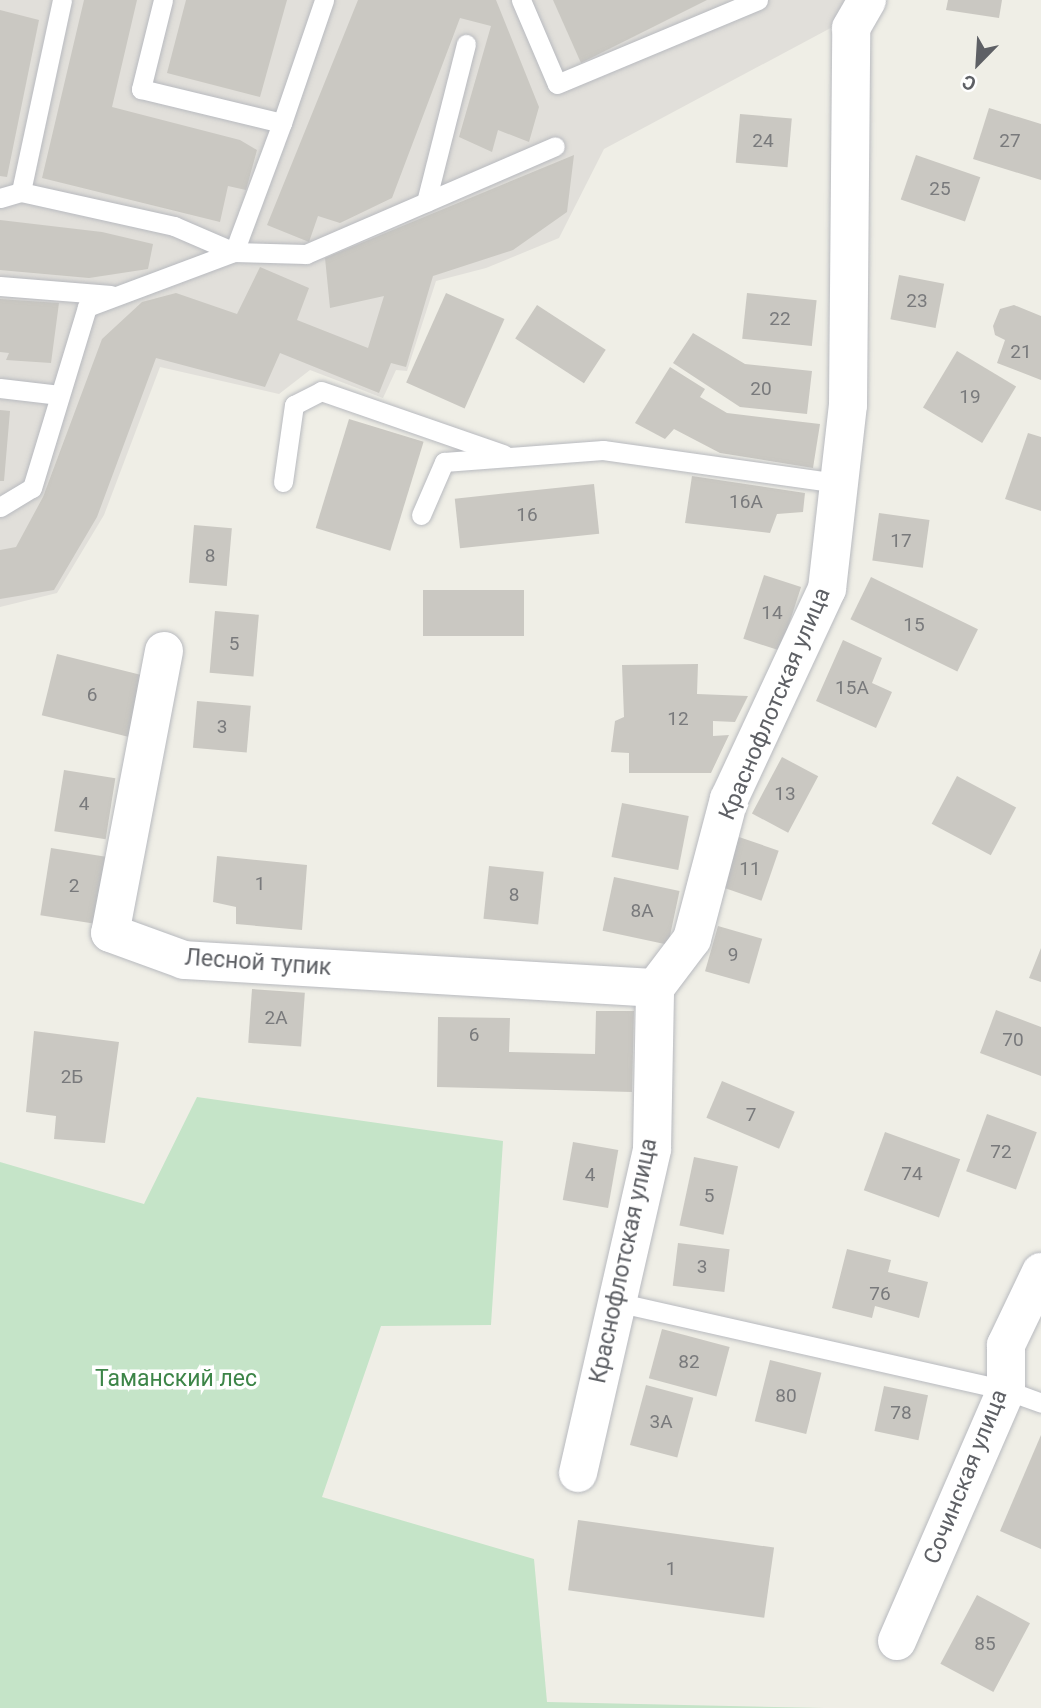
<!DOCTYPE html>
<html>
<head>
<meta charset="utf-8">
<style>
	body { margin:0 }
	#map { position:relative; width:1041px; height:1708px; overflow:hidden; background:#efeee6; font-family:Roboto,sans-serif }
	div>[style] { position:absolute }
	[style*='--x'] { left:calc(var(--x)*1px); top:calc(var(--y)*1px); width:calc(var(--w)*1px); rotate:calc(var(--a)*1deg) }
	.industrial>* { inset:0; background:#e1dfda }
	.green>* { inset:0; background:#c5e4c8 }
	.building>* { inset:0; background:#cac8c2; transform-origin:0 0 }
	.roads { filter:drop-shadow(0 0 2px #b8babf) drop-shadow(0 0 2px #b8babf) }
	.lane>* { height:19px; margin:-9.5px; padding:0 9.5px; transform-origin:9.5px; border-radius:9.5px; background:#fff }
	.street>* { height:38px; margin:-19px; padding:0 19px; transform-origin:19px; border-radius:19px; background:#fff }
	span { translate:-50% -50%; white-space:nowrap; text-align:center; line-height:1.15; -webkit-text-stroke:7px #fff; paint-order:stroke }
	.number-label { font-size:19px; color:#797a7c }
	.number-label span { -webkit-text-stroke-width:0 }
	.street-label { font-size:23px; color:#5e6065 }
	.park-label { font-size:23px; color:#3d8548 }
	.north { position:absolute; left:943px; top:28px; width:70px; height:70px; -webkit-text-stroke:5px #fff; paint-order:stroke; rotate:204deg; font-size:19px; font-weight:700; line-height:28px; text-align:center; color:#5e6065 }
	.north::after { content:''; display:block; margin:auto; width:24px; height:32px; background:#5e6065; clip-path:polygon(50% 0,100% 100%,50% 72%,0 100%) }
</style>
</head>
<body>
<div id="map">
	<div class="industrial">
		<i style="clip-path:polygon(0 0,846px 0,840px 23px,604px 149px,559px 238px,486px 268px,436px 281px,407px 371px,396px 370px,383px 398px,310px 370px,279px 394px,160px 367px,104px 515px,57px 593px,0 607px)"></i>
	</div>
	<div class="green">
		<i style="clip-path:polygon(197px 1097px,503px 1141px,491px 1325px,381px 1326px,322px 1497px,534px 1559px,547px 1702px,825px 1708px,0 1708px,0 1162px,144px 1204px)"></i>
	</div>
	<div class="building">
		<i style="clip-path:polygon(84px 0,137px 0,112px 107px,240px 140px,257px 150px,246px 190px,228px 186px,220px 222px,42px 178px)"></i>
		<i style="clip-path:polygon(186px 0,287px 0,260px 97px,167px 73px)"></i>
		<i style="clip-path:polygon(358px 0,496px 0,539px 107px,529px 142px,498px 130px,492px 152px,459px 137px,491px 26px,460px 18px,392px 198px,340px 223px,318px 216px,309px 242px,267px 225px)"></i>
		<i style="clip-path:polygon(553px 0,707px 0,581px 63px)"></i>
		<i style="clip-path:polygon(948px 0,1002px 0,999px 18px,946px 10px)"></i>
		<i style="clip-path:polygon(0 10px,39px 20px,7px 177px,0 176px)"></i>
		<i style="clip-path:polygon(989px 108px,1041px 124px,1041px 180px,973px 159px)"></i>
		<i style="left:740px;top:114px;width:52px;height:49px;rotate:5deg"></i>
		<i style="clip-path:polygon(574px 155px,567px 212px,513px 250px,433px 276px,406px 367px,391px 363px,379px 393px,280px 353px,265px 387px,156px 358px,97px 517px,54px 590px,0 599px,0 550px,16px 547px,43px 497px,102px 339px,142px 302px,176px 293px,237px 314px,260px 267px,309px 288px,297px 320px,368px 348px,384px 296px,330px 308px,325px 258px)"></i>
		<i style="left:916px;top:155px;width:68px;height:47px;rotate:19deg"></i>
		<i style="clip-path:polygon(0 220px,102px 232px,153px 244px,148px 269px,89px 278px,0 270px)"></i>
		<i style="left:899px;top:275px;width:46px;height:45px;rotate:11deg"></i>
		<i style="left:446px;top:293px;width:64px;height:98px;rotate:24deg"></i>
		<i style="left:747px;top:293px;width:70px;height:46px;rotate:6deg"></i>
		<i style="clip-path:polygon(0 299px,59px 303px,51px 363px,6px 360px,9px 353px,0 352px)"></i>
		<i style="left:537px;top:305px;width:82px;height:40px;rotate:33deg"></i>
		<i style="clip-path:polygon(1014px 305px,1041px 316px,1041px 380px,997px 363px,1005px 340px,995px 335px,993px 326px,1000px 309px)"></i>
		<i style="clip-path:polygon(693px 333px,745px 364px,812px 371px,807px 414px,740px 407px,673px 363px)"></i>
		<i style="left:957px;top:351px;width:69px;height:66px;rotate:31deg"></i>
		<i style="clip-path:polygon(670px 367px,705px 389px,700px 397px,727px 413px,820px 424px,813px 468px,720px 453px,674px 429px,665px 439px,635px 423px)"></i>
		<i style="clip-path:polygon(0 410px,10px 411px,4px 481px,0 481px)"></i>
		<i style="left:349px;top:419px;width:78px;height:114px;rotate:17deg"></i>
		<i style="clip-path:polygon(1028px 433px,1041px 437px,1041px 511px,1005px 499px)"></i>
		<i style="clip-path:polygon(692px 476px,805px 493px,803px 512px,777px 514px,770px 533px,685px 523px)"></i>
		<i style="left:594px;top:484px;width:50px;height:140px;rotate:84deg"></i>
		<i style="left:879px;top:513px;width:51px;height:48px;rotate:8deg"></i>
		<i style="left:194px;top:525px;width:38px;height:58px;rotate:5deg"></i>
		<i style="left:764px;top:575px;width:39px;height:67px;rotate:18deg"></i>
		<i style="left:871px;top:577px;width:119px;height:47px;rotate:26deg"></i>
		<i style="left:423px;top:590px;width:101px;height:46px"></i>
		<i style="left:215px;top:611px;width:44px;height:62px;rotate:5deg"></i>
		<i style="clip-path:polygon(843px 640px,882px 658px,872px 683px,892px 692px,876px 728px,816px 701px)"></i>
		<i style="left:57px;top:654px;width:89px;height:63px;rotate:14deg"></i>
		<i style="clip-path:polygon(698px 664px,697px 694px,748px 696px,735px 722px,713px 721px,713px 736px,729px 735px,711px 773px,629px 773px,629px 753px,611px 752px,615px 721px,624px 717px,622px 665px)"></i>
		<i style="left:197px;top:701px;width:54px;height:47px;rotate:5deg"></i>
		<i style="left:782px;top:757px;width:41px;height:64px;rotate:28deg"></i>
		<i style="left:64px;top:770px;width:52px;height:62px;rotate:9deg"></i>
		<i style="left:957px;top:776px;width:67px;height:54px;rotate:28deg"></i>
		<i style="left:622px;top:803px;width:68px;height:55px;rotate:11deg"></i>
		<i style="left:739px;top:837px;width:42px;height:53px;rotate:19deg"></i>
		<i style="left:51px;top:848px;width:57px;height:68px;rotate:9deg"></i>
		<i style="clip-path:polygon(217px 856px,307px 865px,302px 930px,236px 924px,236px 907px,213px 902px)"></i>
		<i style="left:489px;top:866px;width:55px;height:53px;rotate:6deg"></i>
		<i style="left:614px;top:877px;width:67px;height:55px;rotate:12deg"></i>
		<i style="left:718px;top:926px;width:46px;height:47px;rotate:16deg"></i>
		<i style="clip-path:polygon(1041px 948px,1041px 982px,1029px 978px)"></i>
		<i style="left:252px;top:989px;width:53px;height:54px;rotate:4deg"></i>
		<i style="clip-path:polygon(996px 1010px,1041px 1027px,1041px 1076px,980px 1053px)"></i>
		<i style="clip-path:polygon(596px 1011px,634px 1011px,632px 1092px,437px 1087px,438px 1017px,510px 1018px,509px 1052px,595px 1054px)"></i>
		<i style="clip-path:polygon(34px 1031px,119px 1042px,105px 1143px,54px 1139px,56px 1116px,26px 1112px)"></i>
		<i style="left:722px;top:1081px;width:79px;height:40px;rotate:23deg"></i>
		<i style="left:987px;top:1114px;width:53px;height:61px;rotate:20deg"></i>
		<i style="left:885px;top:1132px;width:80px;height:62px;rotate:20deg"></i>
		<i style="left:573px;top:1142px;width:46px;height:59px;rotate:10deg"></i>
		<i style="left:694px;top:1157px;width:45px;height:70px;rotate:12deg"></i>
		<i style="left:678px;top:1243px;width:52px;height:43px;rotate:7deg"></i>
		<i style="clip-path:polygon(847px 1249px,891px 1260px,888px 1272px,928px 1282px,919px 1318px,875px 1306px,872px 1318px,832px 1308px)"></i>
		<i style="left:662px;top:1329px;width:70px;height:51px;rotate:15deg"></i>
		<i style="left:770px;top:1360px;width:53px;height:63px;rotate:14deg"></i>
		<i style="left:646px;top:1385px;width:49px;height:62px;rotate:15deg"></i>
		<i style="left:884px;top:1386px;width:45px;height:46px;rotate:12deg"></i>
		<i style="clip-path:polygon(1041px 1435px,1041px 1549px,1000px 1531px)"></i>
		<i style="left:578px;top:1520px;width:198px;height:71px;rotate:8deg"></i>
		<i style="left:977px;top:1595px;width:60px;height:78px;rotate:28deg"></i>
	</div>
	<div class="roads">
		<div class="lane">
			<i style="--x:62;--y:0;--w:196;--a:102.1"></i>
			<i style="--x:21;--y:192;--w:157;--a:12.5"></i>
			<i style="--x:174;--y:226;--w:65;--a:23.4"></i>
			<i style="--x:234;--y:252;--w:72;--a:1.6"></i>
			<i style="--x:306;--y:254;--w:271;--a:-23.4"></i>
			<i style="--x:163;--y:0;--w:92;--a:103.9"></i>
			<i style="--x:141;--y:89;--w:145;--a:13.6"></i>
			<i style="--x:282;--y:123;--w:130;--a:-71.1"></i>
			<i style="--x:521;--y:0;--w:91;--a:66.8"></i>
			<i style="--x:557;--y:84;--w:218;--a:-22.7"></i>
			<i style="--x:0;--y:198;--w:22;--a:-16"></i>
			<i style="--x:426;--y:202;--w:163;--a:-75.8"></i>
			<i style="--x:0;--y:286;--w:111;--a:4.6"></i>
			<i style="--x:0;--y:388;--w:60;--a:6.7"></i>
			<i style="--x:283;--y:482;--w:78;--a:-81.9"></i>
			<i style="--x:294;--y:405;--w:30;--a:-27"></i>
			<i style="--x:321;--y:391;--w:193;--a:19.1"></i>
			<i style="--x:0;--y:507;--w:37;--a:-31"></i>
			<i style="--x:32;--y:488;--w:189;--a:-73.1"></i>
			<i style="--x:87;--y:307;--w:157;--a:-20.5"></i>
			<i style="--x:234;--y:252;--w:138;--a:-69.6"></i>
			<i style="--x:421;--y:515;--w:58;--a:-66.5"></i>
			<i style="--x:444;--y:462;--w:66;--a:-4.3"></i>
			<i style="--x:510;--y:457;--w:93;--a:-4.3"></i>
			<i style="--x:603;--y:450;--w:238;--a:8"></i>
			<i style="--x:616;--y:1302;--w:400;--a:12.7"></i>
			<i style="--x:1006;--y:1390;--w:37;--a:20"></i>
		</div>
		<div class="street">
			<i style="--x:164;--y:651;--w:287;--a:100.8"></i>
			<i style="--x:110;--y:933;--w:79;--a:20"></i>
			<i style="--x:184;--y:960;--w:472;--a:3.4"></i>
			<i style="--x:578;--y:1473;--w:332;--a:-77.1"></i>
			<i style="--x:652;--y:1149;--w:161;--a:-88.9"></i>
			<i style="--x:655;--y:988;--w:61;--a:-52.9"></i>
			<i style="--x:692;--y:939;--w:145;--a:-75.2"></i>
			<i style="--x:729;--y:799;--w:232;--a:-65"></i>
			<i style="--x:827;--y:589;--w:185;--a:-83.5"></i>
			<i style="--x:848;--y:405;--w:377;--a:-89.5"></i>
			<i style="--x:851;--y:28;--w:32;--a:-60"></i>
			<i style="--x:897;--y:1641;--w:274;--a:-66.5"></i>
			<i style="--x:1006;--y:1390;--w:45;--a:-90"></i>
			<i style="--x:1006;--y:1345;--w:81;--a:-64.4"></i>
		</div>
	</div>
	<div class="number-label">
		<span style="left:763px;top:141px">24</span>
		<span style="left:1010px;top:141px">27</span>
		<span style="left:940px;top:189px">25</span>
		<span style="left:917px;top:301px">23</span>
		<span style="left:780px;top:319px">22</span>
		<span style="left:1021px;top:352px">21</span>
		<span style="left:761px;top:389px">20</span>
		<span style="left:970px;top:397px">19</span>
		<span style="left:746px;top:502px">16А</span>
		<span style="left:527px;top:515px">16</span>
		<span style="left:901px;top:541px">17</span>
		<span style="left:210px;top:556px">8</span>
		<span style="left:772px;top:613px">14</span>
		<span style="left:914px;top:625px">15</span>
		<span style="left:234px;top:644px">5</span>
		<span style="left:852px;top:688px">15А</span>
		<span style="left:92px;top:695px">6</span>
		<span style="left:678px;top:719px">12</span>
		<span style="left:222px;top:727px">3</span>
		<span style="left:785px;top:794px">13</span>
		<span style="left:84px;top:804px">4</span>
		<span style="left:750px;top:869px">11</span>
		<span style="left:260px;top:884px">1</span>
		<span style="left:74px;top:886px">2</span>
		<span style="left:514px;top:895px">8</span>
		<span style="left:642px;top:911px">8А</span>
		<span style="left:733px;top:955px">9</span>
		<span style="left:276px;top:1018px">2А</span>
		<span style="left:474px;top:1035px">6</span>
		<span style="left:1013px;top:1040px">70</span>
		<span style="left:72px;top:1077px">2Б</span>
		<span style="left:751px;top:1115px">7</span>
		<span style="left:1001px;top:1152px">72</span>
		<span style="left:912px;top:1174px">74</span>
		<span style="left:590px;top:1175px">4</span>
		<span style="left:709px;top:1196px">5</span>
		<span style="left:702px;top:1267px">3</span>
		<span style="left:880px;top:1294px">76</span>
		<span style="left:689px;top:1362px">82</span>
		<span style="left:786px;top:1396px">80</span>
		<span style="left:901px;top:1413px">78</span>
		<span style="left:661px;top:1422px">3А</span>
		<span style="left:671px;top:1569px">1</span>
		<span style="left:985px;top:1644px">85</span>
	</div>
	<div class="street-label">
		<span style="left:775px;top:704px;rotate:-67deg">Краснофлотская улица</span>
		<span style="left:258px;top:963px;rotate:4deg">Лесной тупик</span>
		<span style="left:624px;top:1261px;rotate:-78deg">Краснофлотская улица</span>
		<span style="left:966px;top:1477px;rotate:-68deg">Сочинская улица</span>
	</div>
	<div class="park-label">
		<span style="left:176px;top:1379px">Таманский лес</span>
	</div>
	<div class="north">С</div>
</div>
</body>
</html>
